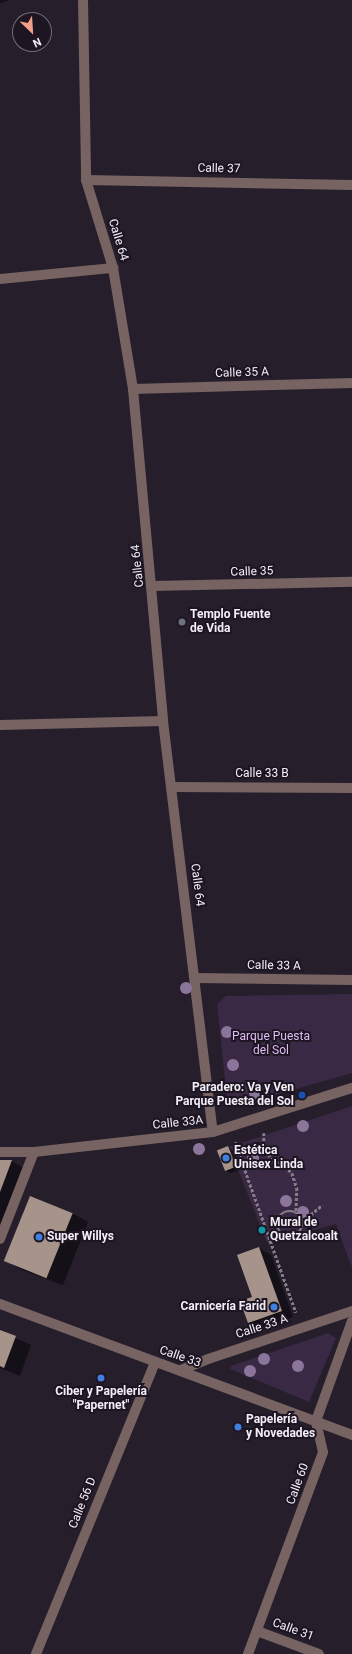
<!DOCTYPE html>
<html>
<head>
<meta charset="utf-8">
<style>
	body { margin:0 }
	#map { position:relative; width:352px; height:1654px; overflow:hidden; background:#261e2b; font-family:Roboto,sans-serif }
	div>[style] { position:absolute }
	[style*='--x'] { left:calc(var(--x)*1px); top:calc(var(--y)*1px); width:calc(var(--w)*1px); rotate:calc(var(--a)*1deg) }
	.green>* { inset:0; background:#3a2944 }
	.shadow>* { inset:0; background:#0007 }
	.building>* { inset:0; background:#a6938a; transform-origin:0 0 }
	.path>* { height:2.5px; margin-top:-1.25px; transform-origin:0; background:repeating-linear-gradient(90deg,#857e89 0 3px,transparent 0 5px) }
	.path>.ring { margin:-1.25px; padding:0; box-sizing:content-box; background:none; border:2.5px solid #857e89; border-radius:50% }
	.minor>* { height:10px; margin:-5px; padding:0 5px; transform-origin:5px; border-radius:5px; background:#766362 }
	.trees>* { width:12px; height:12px; margin:-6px; border-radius:50%; background:#8c759a }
	.dots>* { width:11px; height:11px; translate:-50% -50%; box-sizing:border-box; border:2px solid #1d1522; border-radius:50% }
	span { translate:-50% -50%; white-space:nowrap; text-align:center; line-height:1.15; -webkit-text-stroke:4px #1d1522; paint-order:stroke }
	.street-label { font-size:12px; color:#f3edf6 }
	.poi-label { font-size:12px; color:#f3edf6; font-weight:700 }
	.left { translate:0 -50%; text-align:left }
	.right { translate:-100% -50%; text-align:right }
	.park-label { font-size:12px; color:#dfbdf4 }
	.north { position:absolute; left:12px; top:12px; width:40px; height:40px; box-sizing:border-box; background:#1d1522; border:1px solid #736b77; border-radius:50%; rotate:155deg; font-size:11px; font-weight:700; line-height:16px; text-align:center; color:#f3edf6 }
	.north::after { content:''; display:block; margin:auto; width:14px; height:18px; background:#f49e87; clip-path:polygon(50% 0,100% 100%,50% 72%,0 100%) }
</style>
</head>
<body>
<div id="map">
	<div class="green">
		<i style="clip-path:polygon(352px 994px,352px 1073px,236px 1106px,227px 1099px,217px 1004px,226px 996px)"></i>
		<i style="clip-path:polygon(352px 1106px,352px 1268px,336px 1224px,267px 1243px,229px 1147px)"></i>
		<i style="clip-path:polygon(328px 1333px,336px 1338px,309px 1402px,230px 1369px,231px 1366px)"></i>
	</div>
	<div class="shadow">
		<i style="clip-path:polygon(0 0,10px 0,0 3px)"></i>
		<i style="clip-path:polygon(228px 1147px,234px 1151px,241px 1169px,231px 1173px,225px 1170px)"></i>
		<i style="clip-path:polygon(0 1161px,12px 1161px,23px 1168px,0 1230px)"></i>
		<i style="clip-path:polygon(72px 1213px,88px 1222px,63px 1285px,22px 1270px,7px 1261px)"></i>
		<i style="clip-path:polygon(259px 1248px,271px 1255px,293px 1317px,260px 1329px,248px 1322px)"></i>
		<i style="clip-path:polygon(0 1331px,31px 1345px,20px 1376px,0 1368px)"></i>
	</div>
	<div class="building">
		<i style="left:228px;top:1146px;width:22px;height:12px;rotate:68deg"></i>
		<i style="clip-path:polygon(0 1160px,12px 1160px,0 1192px)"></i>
		<i style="left:30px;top:1196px;width:46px;height:70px;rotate:22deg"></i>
		<i style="clip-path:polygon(259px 1247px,282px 1311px,248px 1323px,240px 1301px,252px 1297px,237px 1255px)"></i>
		<i style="clip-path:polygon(0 1330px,16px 1336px,4px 1368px,0 1366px)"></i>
	</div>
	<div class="path">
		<i style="--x:264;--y:1133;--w:12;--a:90"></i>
		<i style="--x:264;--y:1145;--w:18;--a:63"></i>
		<i style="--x:272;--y:1161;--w:9;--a:13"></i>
		<i style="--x:281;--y:1163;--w:15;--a:42"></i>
		<i style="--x:292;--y:1173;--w:16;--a:72"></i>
		<i style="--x:297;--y:1188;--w:24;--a:92"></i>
		<i style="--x:235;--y:1142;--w:181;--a:70.3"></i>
		<i class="ring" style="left:277px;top:1211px;width:23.5px;height:23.5px"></i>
		<i style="--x:303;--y:1221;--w:25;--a:-40"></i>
	</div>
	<div class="minor">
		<i style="--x:83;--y:0;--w:180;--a:89"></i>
		<i style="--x:86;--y:180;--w:92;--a:72.9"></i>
		<i style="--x:113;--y:268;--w:123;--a:80.6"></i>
		<i style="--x:133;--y:389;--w:333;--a:84.8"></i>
		<i style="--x:163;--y:721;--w:414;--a:83.1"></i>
		<i style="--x:86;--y:180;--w:266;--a:1.1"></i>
		<i style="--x:0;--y:279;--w:114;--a:-5.6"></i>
		<i style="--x:133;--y:389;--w:219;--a:-1.6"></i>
		<i style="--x:153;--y:586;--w:199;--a:-1.2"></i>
		<i style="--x:0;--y:725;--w:163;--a:-1.4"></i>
		<i style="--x:172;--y:787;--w:180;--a:0.3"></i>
		<i style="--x:195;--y:978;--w:157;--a:0.7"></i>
		<i style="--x:0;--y:1152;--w:34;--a:0"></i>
		<i style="--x:34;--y:1152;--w:180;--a:-6.4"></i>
		<i style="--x:213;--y:1132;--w:146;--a:-17.6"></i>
		<i style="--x:0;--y:1239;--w:93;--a:-68.7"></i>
		<i style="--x:0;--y:1304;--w:376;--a:20.4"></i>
		<i style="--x:181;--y:1370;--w:29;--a:-22"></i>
		<i style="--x:208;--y:1359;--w:152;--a:-18.4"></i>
		<i style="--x:257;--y:1631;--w:66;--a:20.4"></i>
		<i style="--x:36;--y:1654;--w:315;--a:-67.8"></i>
		<i style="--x:248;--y:1654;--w:215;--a:-69.6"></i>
		<i style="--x:323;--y:1452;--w:32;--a:-103"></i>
		<i style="--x:316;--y:1421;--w:106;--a:-70.2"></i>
	</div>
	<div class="trees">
		<i style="left:186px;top:988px"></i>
		<i style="left:227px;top:1032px"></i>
		<i style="left:233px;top:1065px"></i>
		<i style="left:255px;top:1093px"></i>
		<i style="left:303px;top:1126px"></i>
		<i style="left:199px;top:1149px"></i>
		<i style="left:253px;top:1158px"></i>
		<i style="left:286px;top:1201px"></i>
		<i style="left:303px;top:1212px"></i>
		<i style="left:264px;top:1359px"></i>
		<i style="left:298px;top:1366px"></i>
		<i style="left:250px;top:1371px"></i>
	</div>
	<div class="dots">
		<i style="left:182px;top:622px;background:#6b7280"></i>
		<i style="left:302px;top:1095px;background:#1a4fb4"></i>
		<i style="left:226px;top:1158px;background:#3f7fe0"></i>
		<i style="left:262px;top:1230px;background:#0f9aa8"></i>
		<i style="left:39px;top:1237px;background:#3f7fe0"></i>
		<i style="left:274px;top:1307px;background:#3f7fe0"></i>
		<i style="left:101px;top:1378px;background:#3f7fe0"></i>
		<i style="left:238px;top:1427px;background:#3f7fe0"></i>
	</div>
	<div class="street-label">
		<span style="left:219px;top:169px;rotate:1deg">Calle 37</span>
		<span style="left:118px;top:240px;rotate:73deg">Calle 64</span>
		<span style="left:242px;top:373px;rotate:-2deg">Calle 35 A</span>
		<span style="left:138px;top:566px;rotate:-96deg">Calle 64</span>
		<span style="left:252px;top:572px;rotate:-2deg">Calle 35</span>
		<span style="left:262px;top:774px">Calle 33 B</span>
		<span style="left:197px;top:885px;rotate:83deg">Calle 64</span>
		<span style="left:274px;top:966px;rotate:1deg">Calle 33 A</span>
		<span style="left:178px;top:1123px;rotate:-6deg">Calle 33A</span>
		<span style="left:262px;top:1327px;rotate:-18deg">Calle 33 A</span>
		<span style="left:180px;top:1357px;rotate:19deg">Calle 33</span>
		<span style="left:298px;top:1484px;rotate:-70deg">Calle 60</span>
		<span style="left:83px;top:1503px;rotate:-68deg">Calle 56 D</span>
		<span style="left:293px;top:1630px;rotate:20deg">Calle 31</span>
	</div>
	<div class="poi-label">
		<span class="left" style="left:190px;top:622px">Templo Fuente<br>de Vida</span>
		<span class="right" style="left:294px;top:1095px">Paradero: Va y Ven<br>Parque Puesta del Sol</span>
		<span class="left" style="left:234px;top:1158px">Estética<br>Unisex Linda</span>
		<span class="left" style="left:270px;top:1230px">Mural de<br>Quetzalcoalt</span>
		<span class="left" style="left:47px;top:1237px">Super Willys</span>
		<span class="right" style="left:266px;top:1307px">Carnicería Farid</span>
		<span style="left:101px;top:1399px">Ciber y Papelería<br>"Papernet"</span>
		<span class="left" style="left:246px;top:1427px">Papelería<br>y Novedades</span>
	</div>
	<div class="park-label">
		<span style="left:271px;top:1044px">Parque Puesta<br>del Sol</span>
	</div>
	<div class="north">N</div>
</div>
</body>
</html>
